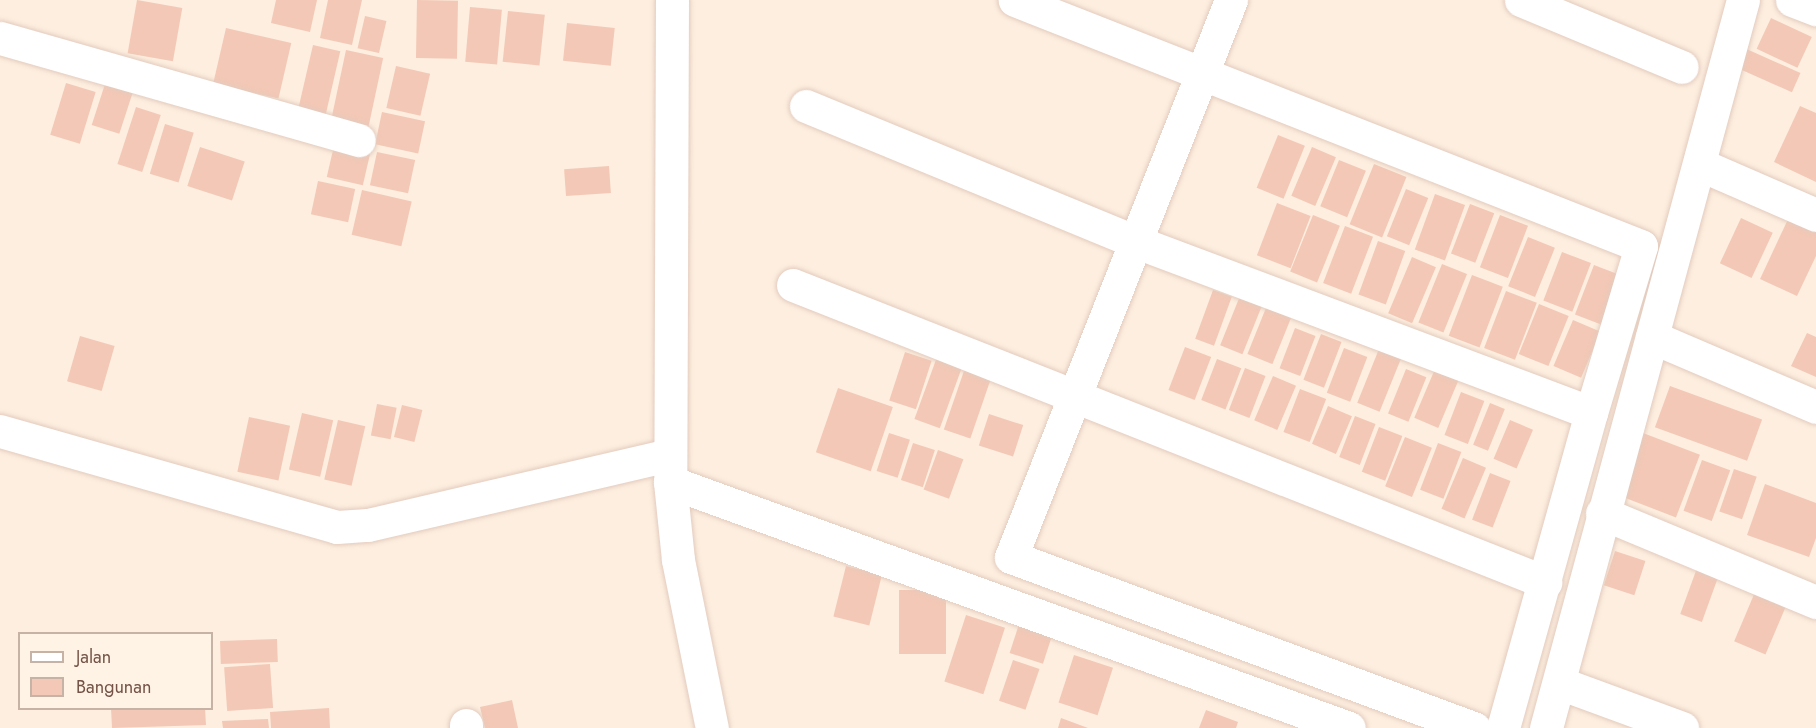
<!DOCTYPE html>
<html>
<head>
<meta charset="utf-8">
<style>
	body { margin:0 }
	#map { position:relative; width:1816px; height:728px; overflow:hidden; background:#fdeedf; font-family:Jost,sans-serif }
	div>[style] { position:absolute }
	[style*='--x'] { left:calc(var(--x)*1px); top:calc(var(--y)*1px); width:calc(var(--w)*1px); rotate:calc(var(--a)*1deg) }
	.building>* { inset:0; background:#f3c8b6; transform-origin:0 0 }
	.roads { filter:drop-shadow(0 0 2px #e3cbbe) drop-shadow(0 0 2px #e3cbbe) }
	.minor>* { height:33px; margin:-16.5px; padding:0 16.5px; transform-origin:16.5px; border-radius:16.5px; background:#fff }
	span { translate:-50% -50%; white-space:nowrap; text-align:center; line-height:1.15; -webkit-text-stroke:4.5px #fff3e6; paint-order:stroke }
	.legend { position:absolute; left:18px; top:632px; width:195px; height:78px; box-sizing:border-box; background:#fff3e6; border:2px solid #c7b3a6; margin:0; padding:8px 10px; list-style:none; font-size:18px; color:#745246 }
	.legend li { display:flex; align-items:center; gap:12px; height:30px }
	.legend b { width:30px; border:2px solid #c7b3a6 }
</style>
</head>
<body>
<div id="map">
	<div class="building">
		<i style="left:137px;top:0;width:46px;height:54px;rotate:10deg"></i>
		<i style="clip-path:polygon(276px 0,317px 0,310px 32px,271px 23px)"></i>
		<i style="clip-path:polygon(328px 0,362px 0,352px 45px,320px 38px)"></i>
		<i style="left:417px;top:0;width:41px;height:58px;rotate:1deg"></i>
		<i style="left:470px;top:7px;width:32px;height:55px;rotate:5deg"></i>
		<i style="left:508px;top:11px;width:37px;height:51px;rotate:6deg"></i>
		<i style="left:365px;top:16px;width:22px;height:33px;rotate:13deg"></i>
		<i style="left:1771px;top:18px;width:45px;height:34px;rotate:25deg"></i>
		<i style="left:567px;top:23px;width:48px;height:38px;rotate:6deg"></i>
		<i style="left:226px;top:28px;width:67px;height:57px;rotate:13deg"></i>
		<i style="left:313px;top:45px;width:28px;height:65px;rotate:13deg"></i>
		<i style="left:1742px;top:47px;width:64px;height:21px;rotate:24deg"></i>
		<i style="left:346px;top:50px;width:38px;height:74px;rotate:12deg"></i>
		<i style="left:396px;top:66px;width:35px;height:43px;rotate:13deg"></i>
		<i style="left:66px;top:83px;width:31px;height:54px;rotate:17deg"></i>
		<i style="left:105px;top:84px;width:29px;height:43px;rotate:18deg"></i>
		<i style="clip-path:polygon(1800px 106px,1816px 113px,1816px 182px,1774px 162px)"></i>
		<i style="left:136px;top:107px;width:26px;height:60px;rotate:18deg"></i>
		<i style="left:382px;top:112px;width:44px;height:33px;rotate:12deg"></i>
		<i style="left:165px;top:124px;width:30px;height:52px;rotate:17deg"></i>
		<i style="left:1278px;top:135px;width:29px;height:57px;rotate:22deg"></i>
		<i style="left:336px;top:137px;width:37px;height:41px;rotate:13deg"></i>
		<i style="left:200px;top:147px;width:47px;height:41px;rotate:18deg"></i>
		<i style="left:1312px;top:147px;width:26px;height:53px;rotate:23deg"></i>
		<i style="left:377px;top:152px;width:39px;height:34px;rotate:12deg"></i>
		<i style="left:1339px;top:160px;width:29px;height:50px;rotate:22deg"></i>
		<i style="left:1374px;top:164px;width:35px;height:65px;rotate:22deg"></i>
		<i style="left:609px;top:166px;width:27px;height:45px;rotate:86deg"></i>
		<i style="left:318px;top:181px;width:38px;height:34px;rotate:12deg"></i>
		<i style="left:1406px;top:189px;width:24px;height:51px;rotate:22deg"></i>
		<i style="left:362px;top:190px;width:51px;height:46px;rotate:13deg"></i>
		<i style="left:1435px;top:194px;width:32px;height:59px;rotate:20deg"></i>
		<i style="left:1277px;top:203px;width:36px;height:56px;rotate:21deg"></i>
		<i style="left:1470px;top:204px;width:26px;height:53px;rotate:21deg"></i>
		<i style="left:1313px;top:215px;width:29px;height:61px;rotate:22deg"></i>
		<i style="left:1500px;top:215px;width:30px;height:56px;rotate:21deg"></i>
		<i style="clip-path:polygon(1790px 215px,1816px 227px,1816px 256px,1797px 296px,1760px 279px)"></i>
		<i style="left:1741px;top:218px;width:35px;height:50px;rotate:25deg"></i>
		<i style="left:1345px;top:226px;width:30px;height:61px;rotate:21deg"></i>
		<i style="left:1528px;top:237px;width:29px;height:53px;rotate:22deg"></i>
		<i style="left:1378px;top:241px;width:29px;height:57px;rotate:20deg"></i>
		<i style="left:1562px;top:252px;width:31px;height:52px;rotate:21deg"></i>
		<i style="left:1412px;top:257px;width:26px;height:61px;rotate:23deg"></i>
		<i style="left:1442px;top:264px;width:27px;height:63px;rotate:22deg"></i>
		<i style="left:1594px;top:265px;width:30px;height:53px;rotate:21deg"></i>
		<i style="left:1472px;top:275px;width:33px;height:65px;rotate:21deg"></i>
		<i style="left:1213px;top:290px;width:20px;height:52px;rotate:20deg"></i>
		<i style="left:1506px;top:291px;width:33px;height:61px;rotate:21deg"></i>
		<i style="left:1240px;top:296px;width:24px;height:53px;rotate:22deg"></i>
		<i style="left:1268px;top:303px;width:27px;height:55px;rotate:22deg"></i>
		<i style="left:1539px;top:304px;width:32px;height:54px;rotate:22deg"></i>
		<i style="left:1573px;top:320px;width:30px;height:50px;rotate:23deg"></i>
		<i style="left:1295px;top:328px;width:22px;height:43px;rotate:21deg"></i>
		<i style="clip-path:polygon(1807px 333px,1816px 337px,1816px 377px,1791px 366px)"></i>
		<i style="left:1321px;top:334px;width:22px;height:49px;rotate:21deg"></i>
		<i style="left:80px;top:336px;width:36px;height:47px;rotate:16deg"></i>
		<i style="left:1185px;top:347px;width:28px;height:46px;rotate:21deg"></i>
		<i style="left:1344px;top:348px;width:25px;height:48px;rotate:21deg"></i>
		<i style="left:1379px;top:349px;width:24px;height:58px;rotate:22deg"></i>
		<i style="left:905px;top:352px;width:28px;height:51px;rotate:18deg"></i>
		<i style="left:937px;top:357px;width:27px;height:66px;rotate:20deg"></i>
		<i style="left:1217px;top:359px;width:26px;height:44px;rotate:21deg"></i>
		<i style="left:965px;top:368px;width:28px;height:65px;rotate:19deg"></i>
		<i style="left:1245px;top:368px;width:22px;height:45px;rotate:21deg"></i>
		<i style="left:1406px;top:369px;width:22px;height:48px;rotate:22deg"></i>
		<i style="left:1435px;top:369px;width:26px;height:53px;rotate:23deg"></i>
		<i style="left:1273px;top:376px;width:25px;height:48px;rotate:23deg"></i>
		<i style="left:1670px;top:386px;width:98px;height:44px;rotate:20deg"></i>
		<i style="left:838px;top:388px;width:58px;height:68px;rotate:19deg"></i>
		<i style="left:1300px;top:389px;width:28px;height:46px;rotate:21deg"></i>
		<i style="left:1461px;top:392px;width:25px;height:46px;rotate:21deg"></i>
		<i style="left:1490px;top:403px;width:16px;height:45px;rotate:22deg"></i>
		<i style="left:377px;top:404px;width:20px;height:32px;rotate:11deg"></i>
		<i style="left:402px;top:405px;width:21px;height:33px;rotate:14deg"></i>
		<i style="left:1328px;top:406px;width:26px;height:41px;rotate:23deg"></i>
		<i style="left:302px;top:413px;width:32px;height:58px;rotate:13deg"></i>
		<i style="left:989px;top:414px;width:36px;height:33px;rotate:18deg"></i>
		<i style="left:1355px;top:416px;width:22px;height:44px;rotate:21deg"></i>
		<i style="left:249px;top:417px;width:42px;height:56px;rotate:12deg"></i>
		<i style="left:338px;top:420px;width:28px;height:61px;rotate:13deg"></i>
		<i style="left:1510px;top:420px;width:25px;height:42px;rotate:23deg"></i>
		<i style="left:1379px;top:427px;width:25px;height:48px;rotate:21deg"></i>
		<i style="left:889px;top:433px;width:22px;height:40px;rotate:18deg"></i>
		<i style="left:1643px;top:433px;width:61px;height:67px;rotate:21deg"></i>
		<i style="left:1405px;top:437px;width:29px;height:53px;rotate:22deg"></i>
		<i style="left:913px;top:443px;width:23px;height:39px;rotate:18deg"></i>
		<i style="left:1438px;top:443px;width:25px;height:50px;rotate:21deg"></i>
		<i style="left:938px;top:450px;width:27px;height:42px;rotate:20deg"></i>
		<i style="left:1463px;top:458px;width:25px;height:55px;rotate:23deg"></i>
		<i style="left:1702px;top:460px;width:30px;height:54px;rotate:20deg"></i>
		<i style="left:1734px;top:469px;width:24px;height:45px;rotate:19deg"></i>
		<i style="left:1490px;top:473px;width:22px;height:50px;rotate:21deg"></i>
		<i style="clip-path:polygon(1765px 484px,1816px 503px,1816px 538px,1809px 557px,1747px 535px)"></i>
		<i style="left:1615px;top:551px;width:32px;height:36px;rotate:18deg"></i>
		<i style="left:846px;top:566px;width:37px;height:52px;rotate:14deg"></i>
		<i style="left:1697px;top:568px;width:23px;height:49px;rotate:20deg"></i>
		<i style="left:1758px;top:585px;width:34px;height:61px;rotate:23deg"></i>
		<i style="left:899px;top:590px;width:47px;height:64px"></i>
		<i style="left:966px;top:615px;width:41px;height:70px;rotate:18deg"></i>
		<i style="left:1022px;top:615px;width:35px;height:40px;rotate:18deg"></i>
		<i style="left:277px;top:639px;width:23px;height:57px;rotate:88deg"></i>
		<i style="left:1074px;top:655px;width:41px;height:50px;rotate:18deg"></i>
		<i style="left:1013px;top:660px;width:28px;height:43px;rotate:19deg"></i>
		<i style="left:270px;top:664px;width:44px;height:46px;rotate:86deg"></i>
		<i style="clip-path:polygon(512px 700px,518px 728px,485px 728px,480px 707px)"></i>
		<i style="clip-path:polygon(111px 708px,205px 708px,206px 725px,112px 728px)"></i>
		<i style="clip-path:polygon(329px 708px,330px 728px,271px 728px,270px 712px)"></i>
		<i style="clip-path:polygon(1206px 710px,1238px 722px,1236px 728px,1199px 728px)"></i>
		<i style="clip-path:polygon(1061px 718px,1088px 728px,1058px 728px)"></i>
		<i style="clip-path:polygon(268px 719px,269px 728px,223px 728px,222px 721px)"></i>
	</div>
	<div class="roads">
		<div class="minor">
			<i style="--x:672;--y:0;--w:482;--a:90.2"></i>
			<i style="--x:670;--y:482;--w:78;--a:84.1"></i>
			<i style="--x:678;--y:560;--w:171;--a:78.6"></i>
			<i style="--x:1231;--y:0;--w:599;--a:111.55"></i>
			<i style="--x:1011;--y:557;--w:494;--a:20.3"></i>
			<i style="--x:1521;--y:0;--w:174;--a:22.6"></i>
			<i style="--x:1792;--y:0;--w:26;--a:21"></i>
			<i style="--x:0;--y:38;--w:373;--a:15.9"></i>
			<i style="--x:806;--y:106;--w:355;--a:22.4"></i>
			<i style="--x:1134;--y:241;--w:488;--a:20.6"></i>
			<i style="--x:1591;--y:413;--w:174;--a:-73.3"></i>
			<i style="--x:1641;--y:246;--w:673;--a:-158.55"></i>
			<i style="--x:1701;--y:165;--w:125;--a:23.5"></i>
			<i style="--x:793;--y:285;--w:809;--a:21.55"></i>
			<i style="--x:1652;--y:337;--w:178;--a:23.1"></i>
			<i style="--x:0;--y:431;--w:350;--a:15.9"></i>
			<i style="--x:337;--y:527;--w:31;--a:-4"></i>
			<i style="--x:368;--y:525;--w:310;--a:-13.1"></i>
			<i style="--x:670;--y:482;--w:722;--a:19.92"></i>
			<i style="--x:1602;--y:513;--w:232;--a:22.6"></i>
			<i style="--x:1562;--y:684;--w:128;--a:20.1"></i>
			<i style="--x:466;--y:725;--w:3;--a:90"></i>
			<i style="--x:1503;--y:728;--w:327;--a:-74.4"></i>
			<i style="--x:1546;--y:728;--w:754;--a:-74.86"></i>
		</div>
	</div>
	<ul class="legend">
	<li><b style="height:8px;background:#fff"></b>Jalan</li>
	<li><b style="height:16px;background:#f3c8b6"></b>Bangunan</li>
	</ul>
</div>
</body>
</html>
